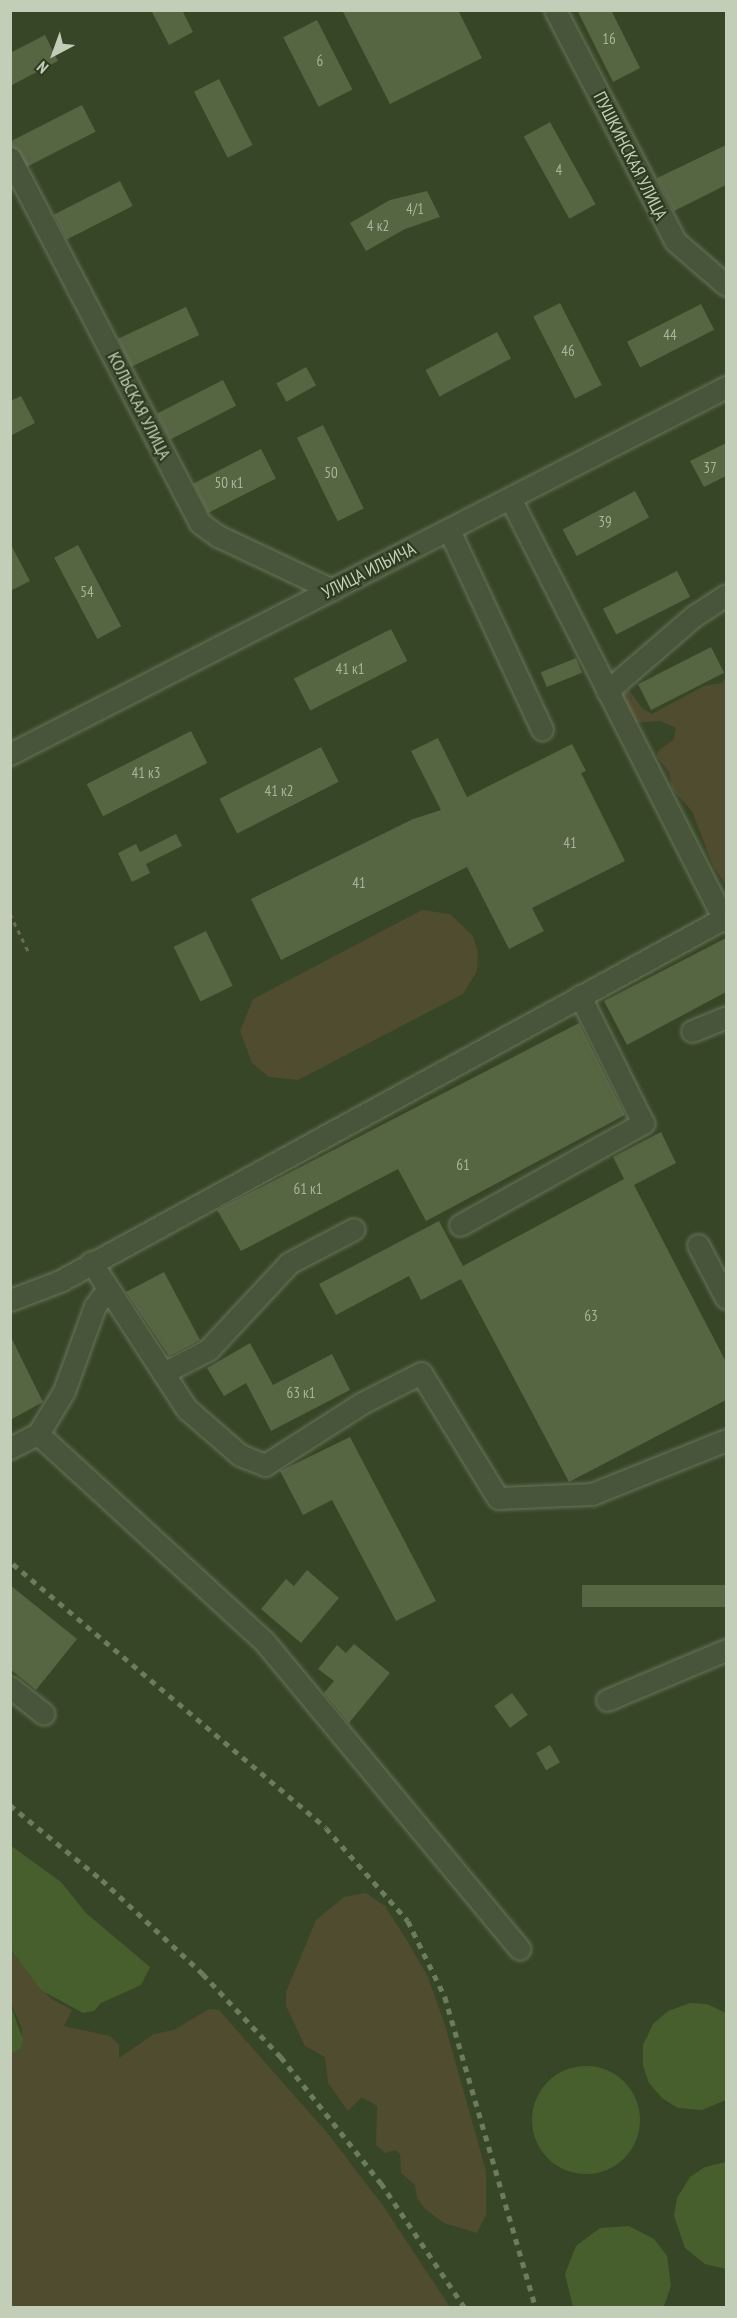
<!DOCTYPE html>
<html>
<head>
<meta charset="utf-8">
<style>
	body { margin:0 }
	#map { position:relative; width:737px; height:2318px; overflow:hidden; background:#374626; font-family:"PT Sans Narrow",sans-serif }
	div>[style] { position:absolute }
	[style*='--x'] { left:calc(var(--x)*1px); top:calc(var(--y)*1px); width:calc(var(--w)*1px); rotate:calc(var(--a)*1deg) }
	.green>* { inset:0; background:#504c2f }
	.water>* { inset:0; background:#475f2c }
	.round { border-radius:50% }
	.building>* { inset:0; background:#566542; transform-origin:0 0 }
	.path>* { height:3px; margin-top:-1.5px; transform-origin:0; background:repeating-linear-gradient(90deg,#6a6b50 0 4.5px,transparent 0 9px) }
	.roads { filter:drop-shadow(0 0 2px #69755c) drop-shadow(0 0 2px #69755c) }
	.minor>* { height:21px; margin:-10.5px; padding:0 10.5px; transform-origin:10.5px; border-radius:10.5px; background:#49553b }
	.rail>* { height:4.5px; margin-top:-2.25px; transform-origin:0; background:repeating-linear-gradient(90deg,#6d7c5d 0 6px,transparent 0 12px) }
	span { translate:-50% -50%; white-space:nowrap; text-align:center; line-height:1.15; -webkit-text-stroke:4.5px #2e3b1f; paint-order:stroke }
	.number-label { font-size:15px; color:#a8b49b }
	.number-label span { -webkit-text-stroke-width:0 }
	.street-label { font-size:18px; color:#c3ceb9 }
	.frame { position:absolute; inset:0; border:12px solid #c3ceb9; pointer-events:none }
	.north { position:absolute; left:24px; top:24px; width:60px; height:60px; -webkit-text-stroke:4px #2e3b1f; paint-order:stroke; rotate:221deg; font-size:16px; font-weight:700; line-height:24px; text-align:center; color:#c3ceb9 }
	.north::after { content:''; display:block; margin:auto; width:21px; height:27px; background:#c3ceb9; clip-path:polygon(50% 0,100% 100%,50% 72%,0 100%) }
</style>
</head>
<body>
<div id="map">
	<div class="green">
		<i style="clip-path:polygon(726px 677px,726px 885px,713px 866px,692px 811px,672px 789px,669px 772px,658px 758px,657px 752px,674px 739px,676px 728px,660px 721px,634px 723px,620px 695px,629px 690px,643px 709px,652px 714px,704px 686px,722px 683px)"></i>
		<i style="clip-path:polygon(422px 910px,450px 914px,473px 936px,478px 953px,477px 971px,463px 994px,298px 1080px,269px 1077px,252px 1063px,240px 1031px,253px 999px)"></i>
		<i style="clip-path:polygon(366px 1893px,385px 1906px,408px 1942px,428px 1977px,445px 2025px,486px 2171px,486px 2215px,477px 2233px,444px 2223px,425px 2209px,417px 2198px,415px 2185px,401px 2173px,400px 2154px,396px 2150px,385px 2153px,376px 2145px,377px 2106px,362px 2097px,348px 2111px,328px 2083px,325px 2057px,305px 2046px,286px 2006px,286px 1992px,316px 1920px,344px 1897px)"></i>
		<i style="clip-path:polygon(10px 1950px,50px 1998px,72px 2010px,64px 2026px,110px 2036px,119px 2045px,119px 2058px,154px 2034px,174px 2030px,209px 2009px,219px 2010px,329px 2135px,384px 2207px,450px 2307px,11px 2307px,10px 2054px,20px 2049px,22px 2029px,11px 2003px)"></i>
	</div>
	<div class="water">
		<i style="clip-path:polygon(10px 1845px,61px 1882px,86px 1913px,150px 1967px,141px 1985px,101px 2003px,94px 2011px,83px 2013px,41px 1990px,11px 1950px)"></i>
		<i style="clip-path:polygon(10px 2003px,23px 2040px,20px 2049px,11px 2054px)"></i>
		<i style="clip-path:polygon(690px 2003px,707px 2004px,726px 2013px,726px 2100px,702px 2110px,678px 2108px,662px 2098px,649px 2083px,643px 2066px,643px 2045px,653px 2024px,668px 2011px)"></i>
		<i class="round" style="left:532px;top:2066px;width:108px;height:108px"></i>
		<i style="clip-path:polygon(726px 2162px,726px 2269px,705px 2264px,685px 2248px,674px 2216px,677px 2198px,690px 2177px,705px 2167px)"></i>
		<i style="clip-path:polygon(629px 2226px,654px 2239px,667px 2256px,671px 2286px,664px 2306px,573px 2307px,565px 2274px,576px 2246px,600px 2228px)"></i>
	</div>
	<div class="building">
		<i style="clip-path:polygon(151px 10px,182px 10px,193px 32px,169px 45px)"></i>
		<i style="clip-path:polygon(342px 10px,458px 10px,482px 58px,390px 104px)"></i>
		<i style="clip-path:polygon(577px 10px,611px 10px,640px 68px,613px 82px)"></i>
		<i style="left:317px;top:20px;width:78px;height:38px;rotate:63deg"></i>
		<i style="clip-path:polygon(45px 35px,58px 61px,10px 86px,10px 53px)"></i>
		<i style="left:219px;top:79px;width:74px;height:28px;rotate:63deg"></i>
		<i style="left:82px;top:105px;width:30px;height:81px;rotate:63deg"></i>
		<i style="left:550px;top:122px;width:94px;height:30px;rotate:61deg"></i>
		<i style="clip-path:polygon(726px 145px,726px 185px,674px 211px,657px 178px)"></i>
		<i style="left:120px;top:181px;width:28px;height:74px;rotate:63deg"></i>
		<i style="clip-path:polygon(427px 191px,440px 217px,405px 229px,366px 251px,350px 223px,390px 200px)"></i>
		<i style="left:560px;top:303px;width:92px;height:30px;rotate:63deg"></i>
		<i style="left:701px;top:304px;width:29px;height:83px;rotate:63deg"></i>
		<i style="left:186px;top:307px;width:31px;height:75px;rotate:65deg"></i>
		<i style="left:497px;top:332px;width:30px;height:81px;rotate:62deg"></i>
		<i style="left:306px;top:367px;width:21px;height:34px;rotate:61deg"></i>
		<i style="left:223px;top:380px;width:29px;height:74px;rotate:63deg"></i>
		<i style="clip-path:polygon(21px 396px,35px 423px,10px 436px,10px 401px)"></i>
		<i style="left:323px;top:425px;width:93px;height:29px;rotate:64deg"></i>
		<i style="clip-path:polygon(726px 443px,726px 476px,704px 487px,690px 461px)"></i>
		<i style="left:261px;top:449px;width:33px;height:76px;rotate:63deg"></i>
		<i style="left:635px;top:491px;width:30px;height:82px;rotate:62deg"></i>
		<i style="clip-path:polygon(10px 543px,30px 581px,10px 591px)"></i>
		<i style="left:78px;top:545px;width:92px;height:27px;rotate:62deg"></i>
		<i style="left:677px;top:571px;width:29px;height:83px;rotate:63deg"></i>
		<i style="left:391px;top:629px;width:36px;height:109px;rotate:63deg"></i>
		<i style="left:711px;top:647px;width:29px;height:82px;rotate:63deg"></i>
		<i style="left:576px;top:658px;width:16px;height:38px;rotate:68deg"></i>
		<i style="left:191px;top:731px;width:36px;height:117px;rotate:63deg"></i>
		<i style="clip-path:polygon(438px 738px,467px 797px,572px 744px,586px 771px,581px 773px,625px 861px,532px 908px,544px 931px,509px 949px,467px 867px,281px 960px,251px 899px,413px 819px,441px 810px,411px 751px)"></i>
		<i style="left:321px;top:747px;width:39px;height:114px;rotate:63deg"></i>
		<i style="clip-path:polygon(176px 834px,182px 846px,146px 864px,150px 873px,132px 882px,118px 853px,136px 844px,140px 852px)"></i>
		<i style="left:206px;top:931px;width:61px;height:36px;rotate:64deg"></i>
		<i style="clip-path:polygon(726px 938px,726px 992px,627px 1045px,604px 1001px)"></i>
		<i style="clip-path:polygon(579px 1023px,625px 1115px,426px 1221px,398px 1169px,241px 1251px,217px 1210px)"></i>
		<i style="clip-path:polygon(661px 1132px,676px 1163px,634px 1185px,726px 1362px,726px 1400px,569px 1482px,461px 1279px,421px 1300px,409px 1276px,336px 1315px,319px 1284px,439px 1221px,463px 1266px,624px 1179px,613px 1157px)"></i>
		<i style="clip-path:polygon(164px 1272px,200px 1340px,169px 1356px,126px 1292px)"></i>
		<i style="clip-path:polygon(10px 1335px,43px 1402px,10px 1420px)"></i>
		<i style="clip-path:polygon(250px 1343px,273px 1385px,332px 1354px,350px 1390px,271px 1431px,246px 1383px,224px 1396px,207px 1368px)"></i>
		<i style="clip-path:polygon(350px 1437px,436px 1601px,396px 1621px,332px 1500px,303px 1515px,280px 1471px)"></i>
		<i style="clip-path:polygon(307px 1570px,339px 1598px,301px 1643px,261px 1609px,286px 1579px,294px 1586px)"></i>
		<i style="clip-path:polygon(10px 1585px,77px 1639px,36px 1690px,10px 1669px)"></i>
		<i style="left:726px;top:1585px;width:22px;height:144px;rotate:90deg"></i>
		<i style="clip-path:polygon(354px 1644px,390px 1673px,349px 1723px,324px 1693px,334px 1681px,318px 1669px,337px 1645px,346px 1653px)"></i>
		<i style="left:512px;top:1693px;width:27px;height:22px;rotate:54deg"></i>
		<i style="left:550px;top:1745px;width:20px;height:16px;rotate:60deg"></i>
	</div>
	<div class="path">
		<i style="--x:10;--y:914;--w:43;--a:64"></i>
	</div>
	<div class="roads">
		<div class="minor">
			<i style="--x:555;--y:10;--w:260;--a:62.5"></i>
			<i style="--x:675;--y:241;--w:67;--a:40.8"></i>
			<i style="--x:10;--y:158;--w:411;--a:62.5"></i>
			<i style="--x:200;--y:523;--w:22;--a:36"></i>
			<i style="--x:218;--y:536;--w:126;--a:25.3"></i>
			<i style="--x:510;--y:498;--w:471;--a:63.1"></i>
			<i style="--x:449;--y:530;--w:220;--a:65"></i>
			<i style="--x:607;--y:691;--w:115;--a:-40.8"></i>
			<i style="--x:694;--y:616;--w:38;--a:-33"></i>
			<i style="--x:10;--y:754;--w:805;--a:-27.14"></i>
			<i style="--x:692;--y:1031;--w:37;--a:-22"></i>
			<i style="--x:460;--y:1225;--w:210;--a:-29.1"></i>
			<i style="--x:643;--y:1123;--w:142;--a:-116.4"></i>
			<i style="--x:698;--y:1245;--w:60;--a:62.2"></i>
			<i style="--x:91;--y:1262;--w:176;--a:56.9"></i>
			<i style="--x:187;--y:1409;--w:70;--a:41"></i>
			<i style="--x:240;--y:1455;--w:27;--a:22"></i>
			<i style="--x:265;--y:1465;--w:115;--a:-32.6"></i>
			<i style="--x:362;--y:1403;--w:66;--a:-27"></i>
			<i style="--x:421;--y:1373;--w:147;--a:58.4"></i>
			<i style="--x:498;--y:1498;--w:94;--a:-2.4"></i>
			<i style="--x:592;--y:1494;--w:144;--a:-21.9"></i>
			<i style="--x:10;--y:1300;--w:53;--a:-20.8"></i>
			<i style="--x:60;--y:1281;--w:759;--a:-28.66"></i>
			<i style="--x:163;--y:1373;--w:51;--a:-27.1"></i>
			<i style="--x:208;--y:1350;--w:119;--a:-47"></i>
			<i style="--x:289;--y:1263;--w:73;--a:-27.6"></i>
			<i style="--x:38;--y:1434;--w:306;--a:42.5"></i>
			<i style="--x:264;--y:1641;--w:400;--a:50.3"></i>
			<i style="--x:10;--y:1448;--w:31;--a:-27"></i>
			<i style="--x:38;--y:1434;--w:50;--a:-58.8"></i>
			<i style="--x:64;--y:1391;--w:90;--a:-70"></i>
			<i style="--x:95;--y:1306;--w:21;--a:-53"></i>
			<i style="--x:10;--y:1687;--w:43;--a:38.5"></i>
			<i style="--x:607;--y:1700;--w:129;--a:-22.8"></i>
		</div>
	</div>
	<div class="rail">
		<i style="--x:13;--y:1564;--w:409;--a:40.1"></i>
		<i style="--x:326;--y:1828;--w:124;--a:48.6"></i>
		<i style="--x:408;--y:1921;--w:85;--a:64"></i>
		<i style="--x:445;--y:1997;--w:324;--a:73.7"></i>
		<i style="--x:10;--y:1805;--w:119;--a:39.2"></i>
		<i style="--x:102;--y:1880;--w:138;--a:42.9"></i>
		<i style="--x:203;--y:1974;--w:114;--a:46.8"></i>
		<i style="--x:281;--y:2057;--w:161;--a:51.6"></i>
		<i style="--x:381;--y:2183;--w:151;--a:56.1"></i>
	</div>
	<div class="number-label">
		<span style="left:609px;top:39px">16</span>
		<span style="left:320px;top:61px">6</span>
		<span style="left:559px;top:170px">4</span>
		<span style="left:415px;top:209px">4/1</span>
		<span style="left:378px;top:226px">4 к2</span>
		<span style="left:670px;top:335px">44</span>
		<span style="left:568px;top:351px">46</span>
		<span style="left:710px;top:468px">37</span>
		<span style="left:331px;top:473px">50</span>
		<span style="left:229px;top:483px">50 к1</span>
		<span style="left:605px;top:522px">39</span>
		<span style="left:87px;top:592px">54</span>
		<span style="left:350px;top:669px">41 к1</span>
		<span style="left:146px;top:773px">41 к3</span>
		<span style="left:279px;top:791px">41 к2</span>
		<span style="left:570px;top:843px">41</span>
		<span style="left:359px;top:883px">41</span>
		<span style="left:463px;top:1165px">61</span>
		<span style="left:308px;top:1189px">61 к1</span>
		<span style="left:591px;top:1316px">63</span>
		<span style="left:301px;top:1393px">63 к1</span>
	</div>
	<div class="street-label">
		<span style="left:630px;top:156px;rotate:63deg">ПУШКИНСКАЯ УЛИЦА</span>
		<span style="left:139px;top:406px;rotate:63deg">КОЛЬСКАЯ УЛИЦА</span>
		<span style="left:369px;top:571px;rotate:-27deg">УЛИЦА ИЛЬИЧА</span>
	</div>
	<div class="frame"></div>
	<div class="north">N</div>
</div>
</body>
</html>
